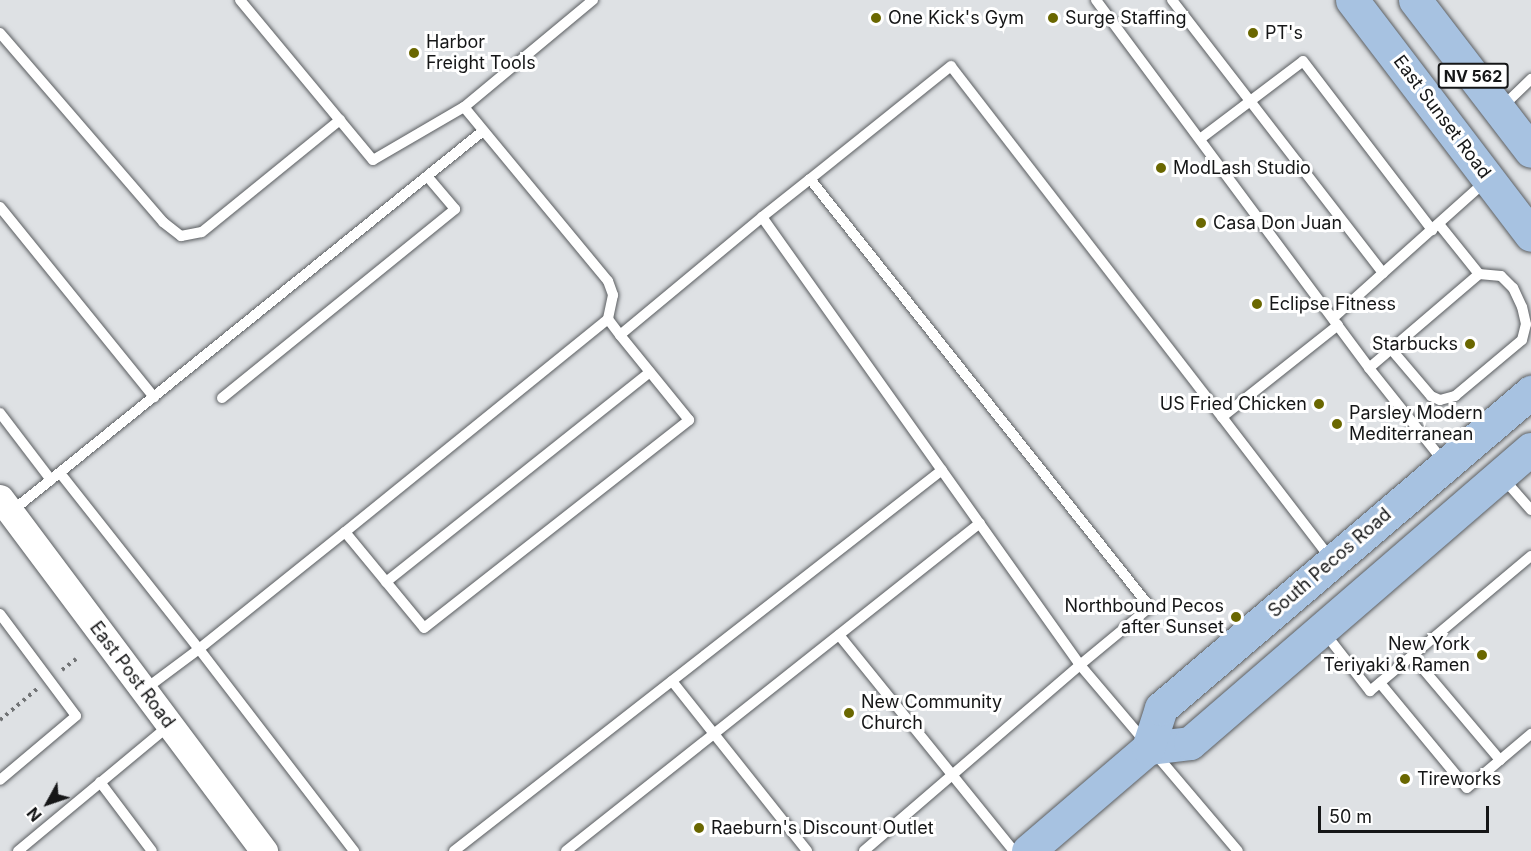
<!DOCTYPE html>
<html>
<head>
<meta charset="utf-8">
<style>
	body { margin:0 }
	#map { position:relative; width:1531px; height:851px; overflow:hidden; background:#dee1e4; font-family:Inter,sans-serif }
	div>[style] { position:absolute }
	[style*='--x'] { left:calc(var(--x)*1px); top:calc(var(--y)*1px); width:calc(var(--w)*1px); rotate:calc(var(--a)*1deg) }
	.path>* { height:4px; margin-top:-2px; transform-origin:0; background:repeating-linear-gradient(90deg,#717375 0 3px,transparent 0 7.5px) }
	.roads { filter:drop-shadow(0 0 2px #5a5d60) drop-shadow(0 0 2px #5a5d60) }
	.service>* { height:10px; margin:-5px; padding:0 5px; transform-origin:5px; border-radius:5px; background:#fff }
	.tertiary>* { height:27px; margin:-13.5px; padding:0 13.5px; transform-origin:13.5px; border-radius:13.5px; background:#fff }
	.primary>* { height:33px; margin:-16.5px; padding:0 16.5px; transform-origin:16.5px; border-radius:16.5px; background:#a7c2e1 }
	.dots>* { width:16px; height:16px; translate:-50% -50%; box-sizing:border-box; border:3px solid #fff; border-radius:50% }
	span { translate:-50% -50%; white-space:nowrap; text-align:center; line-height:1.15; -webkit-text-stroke:6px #fff; paint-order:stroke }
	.shield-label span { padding:2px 4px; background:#fff; border:2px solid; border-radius:4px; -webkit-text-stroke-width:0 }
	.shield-label { font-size:16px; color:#151617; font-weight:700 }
	.poi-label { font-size:18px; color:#151617 }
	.left { translate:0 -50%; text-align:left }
	.right { translate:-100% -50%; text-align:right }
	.street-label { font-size:18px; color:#151617 }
	.north { position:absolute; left:18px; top:773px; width:60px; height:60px; -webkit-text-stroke:4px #fff; paint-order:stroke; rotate:230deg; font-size:16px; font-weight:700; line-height:24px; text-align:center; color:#151617 }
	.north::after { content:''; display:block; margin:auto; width:21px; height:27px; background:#151617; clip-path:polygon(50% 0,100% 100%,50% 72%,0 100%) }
	.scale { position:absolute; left:1318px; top:806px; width:171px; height:27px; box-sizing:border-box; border:3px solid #151617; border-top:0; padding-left:8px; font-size:18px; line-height:21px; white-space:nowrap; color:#151617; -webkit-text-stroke:4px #fff; paint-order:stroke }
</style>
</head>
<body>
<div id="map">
	<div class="path">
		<i style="--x:62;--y:670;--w:18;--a:-38"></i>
		<i style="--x:0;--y:720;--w:48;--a:-40"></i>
	</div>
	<div class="roads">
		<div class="service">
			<i style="--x:240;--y:0;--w:208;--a:50.3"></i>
			<i style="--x:373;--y:160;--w:105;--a:-30.2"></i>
			<i style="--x:593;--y:0;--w:168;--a:140.3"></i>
			<i style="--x:464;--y:107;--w:226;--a:50.4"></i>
			<i style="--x:608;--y:281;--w:15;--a:70"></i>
			<i style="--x:613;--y:295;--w:25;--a:102"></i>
			<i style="--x:1096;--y:0;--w:458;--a:53.4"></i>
			<i style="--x:1369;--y:368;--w:120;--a:51.4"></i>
			<i style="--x:1172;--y:0;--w:345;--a:52.3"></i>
			<i style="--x:1383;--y:273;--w:138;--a:-41.8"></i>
			<i style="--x:0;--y:33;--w:250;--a:49.2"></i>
			<i style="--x:163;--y:222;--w:23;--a:38"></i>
			<i style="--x:181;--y:236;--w:21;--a:-11"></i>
			<i style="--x:202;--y:232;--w:178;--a:-39.1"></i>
			<i style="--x:1501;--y:108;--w:42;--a:-44"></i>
			<i style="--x:1200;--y:139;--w:129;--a:-37.1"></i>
			<i style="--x:1303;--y:61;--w:213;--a:52.6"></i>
			<i style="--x:810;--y:179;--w:61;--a:141.6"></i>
			<i style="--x:762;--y:217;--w:549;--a:54.63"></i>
			<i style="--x:1080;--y:665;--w:285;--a:139.3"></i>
			<i style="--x:0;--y:207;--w:245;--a:51"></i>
			<i style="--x:1333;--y:318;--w:67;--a:-42"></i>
			<i style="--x:620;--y:335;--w:20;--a:-127"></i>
			<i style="--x:608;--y:319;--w:338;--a:141"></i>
			<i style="--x:345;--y:532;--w:124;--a:50.5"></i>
			<i style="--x:424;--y:628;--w:337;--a:-38.1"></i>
			<i style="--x:689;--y:420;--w:109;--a:-129.1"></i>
			<i style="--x:620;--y:335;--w:185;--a:-39.7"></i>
			<i style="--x:1391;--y:349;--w:62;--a:49.6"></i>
			<i style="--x:1431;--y:396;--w:10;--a:24"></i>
			<i style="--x:1440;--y:400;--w:16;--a:-15"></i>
			<i style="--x:1455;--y:396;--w:87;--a:-39.9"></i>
			<i style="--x:1522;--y:340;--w:16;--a:-76"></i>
			<i style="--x:1526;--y:324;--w:17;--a:-103"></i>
			<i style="--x:1522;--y:307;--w:21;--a:-115"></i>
			<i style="--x:1513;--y:288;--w:17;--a:-135"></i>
			<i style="--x:1501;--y:276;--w:22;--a:-175"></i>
			<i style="--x:1369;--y:368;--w:145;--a:-40.5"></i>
			<i style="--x:1479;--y:274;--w:64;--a:-128.7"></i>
			<i style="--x:222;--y:398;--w:300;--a:-39"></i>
			<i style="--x:455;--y:209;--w:43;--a:-130.3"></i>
			<i style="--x:0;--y:413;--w:84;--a:52.7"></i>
			<i style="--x:1222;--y:417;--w:443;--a:-127.7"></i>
			<i style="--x:951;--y:66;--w:181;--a:141.3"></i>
			<i style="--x:810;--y:179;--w:547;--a:51.54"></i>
			<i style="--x:1150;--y:607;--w:91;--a:140.4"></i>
			<i style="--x:1080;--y:665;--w:244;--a:49.7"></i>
			<i style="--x:60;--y:473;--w:224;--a:51.7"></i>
			<i style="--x:199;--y:649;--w:69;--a:143.3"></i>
			<i style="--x:1502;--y:477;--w:44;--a:48.7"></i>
			<i style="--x:12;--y:511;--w:605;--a:-38.9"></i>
			<i style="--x:345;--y:532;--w:187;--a:141.3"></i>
			<i style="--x:199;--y:649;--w:255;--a:52.5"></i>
			<i style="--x:1331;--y:559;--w:179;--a:-127.5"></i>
			<i style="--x:1222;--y:417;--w:148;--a:-38.4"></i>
			<i style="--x:386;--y:582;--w:337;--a:-38.5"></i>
			<i style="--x:0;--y:614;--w:127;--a:53.3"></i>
			<i style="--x:76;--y:716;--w:99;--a:139.9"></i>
			<i style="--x:1324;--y:632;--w:75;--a:52.1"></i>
			<i style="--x:1370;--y:691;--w:210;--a:-40"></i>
			<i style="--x:839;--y:635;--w:278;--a:51"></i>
			<i style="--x:1413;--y:657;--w:135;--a:49.8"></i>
			<i style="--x:672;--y:681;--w:217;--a:51.5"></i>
			<i style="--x:1380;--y:683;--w:136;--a:50.4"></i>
			<i style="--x:1467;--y:788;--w:84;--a:-40.2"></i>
			<i style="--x:100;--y:782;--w:86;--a:53"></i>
			<i style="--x:18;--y:851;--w:197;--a:-39.7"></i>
			<i style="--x:454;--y:851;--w:619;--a:-37.98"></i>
			<i style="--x:566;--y:851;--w:528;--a:-38.39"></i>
		</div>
		<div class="tertiary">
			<i style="--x:0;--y:498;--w:441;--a:53.2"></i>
		</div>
		<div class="primary">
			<i style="--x:1352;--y:0;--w:295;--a:52.7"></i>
			<i style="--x:1415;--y:0;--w:190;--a:52.5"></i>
			<i style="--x:1148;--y:748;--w:42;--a:-6.8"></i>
			<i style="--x:1190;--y:743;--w:450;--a:-40.8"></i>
			<i style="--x:1028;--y:851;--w:158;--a:-40.6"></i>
			<i style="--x:1148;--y:748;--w:42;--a:-72"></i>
			<i style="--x:1161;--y:708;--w:487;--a:-40.5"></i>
		</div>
	</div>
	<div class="dots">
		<i style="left:876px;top:18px;background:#6a6700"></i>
		<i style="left:1053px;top:18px;background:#6a6700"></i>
		<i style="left:1253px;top:33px;background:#6a6700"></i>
		<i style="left:414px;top:53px;background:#6a6700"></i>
		<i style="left:1161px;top:168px;background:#6a6700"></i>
		<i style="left:1201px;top:223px;background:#6a6700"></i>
		<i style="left:1257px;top:304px;background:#6a6700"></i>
		<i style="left:1470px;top:344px;background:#6a6700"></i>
		<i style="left:1319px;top:404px;background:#6a6700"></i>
		<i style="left:1337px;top:424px;background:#6a6700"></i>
		<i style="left:1236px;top:617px;background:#6a6700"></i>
		<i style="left:1482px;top:655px;background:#6a6700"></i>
		<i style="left:849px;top:713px;background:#6a6700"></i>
		<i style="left:1405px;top:779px;background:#6a6700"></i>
		<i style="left:699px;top:828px;background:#6a6700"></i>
	</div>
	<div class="shield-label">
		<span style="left:1473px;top:76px">NV 562</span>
	</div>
	<div class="poi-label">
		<span class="left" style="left:888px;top:18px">One Kick's Gym</span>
		<span class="left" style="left:1065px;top:18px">Surge Staffing</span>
		<span class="left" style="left:1265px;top:33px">PT's</span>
		<span class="left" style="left:426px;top:53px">Harbor<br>Freight Tools</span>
		<span class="left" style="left:1173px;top:168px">ModLash Studio</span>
		<span class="left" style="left:1213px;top:223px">Casa Don Juan</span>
		<span class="left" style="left:1269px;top:304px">Eclipse Fitness</span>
		<span class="right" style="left:1458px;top:344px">Starbucks</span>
		<span class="right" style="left:1307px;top:404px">US Fried Chicken</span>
		<span class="left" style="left:1349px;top:424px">Parsley Modern<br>Mediterranean</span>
		<span class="right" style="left:1224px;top:617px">Northbound Pecos<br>after Sunset</span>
		<span class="right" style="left:1470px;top:655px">New York<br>Teriyaki &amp; Ramen</span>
		<span class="left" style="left:861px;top:713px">New Community<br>Church</span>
		<span class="left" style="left:1417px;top:779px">Tireworks</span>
		<span class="left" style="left:711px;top:828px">Raeburn's Discount Outlet</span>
	</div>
	<div class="street-label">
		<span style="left:1442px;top:117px;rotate:53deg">East Sunset Road</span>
		<span style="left:1330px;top:563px;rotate:-41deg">South Pecos Road</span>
		<span style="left:132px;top:675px;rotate:53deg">East Post Road</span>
	</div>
	<div class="north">N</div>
	<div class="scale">50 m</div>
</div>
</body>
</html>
